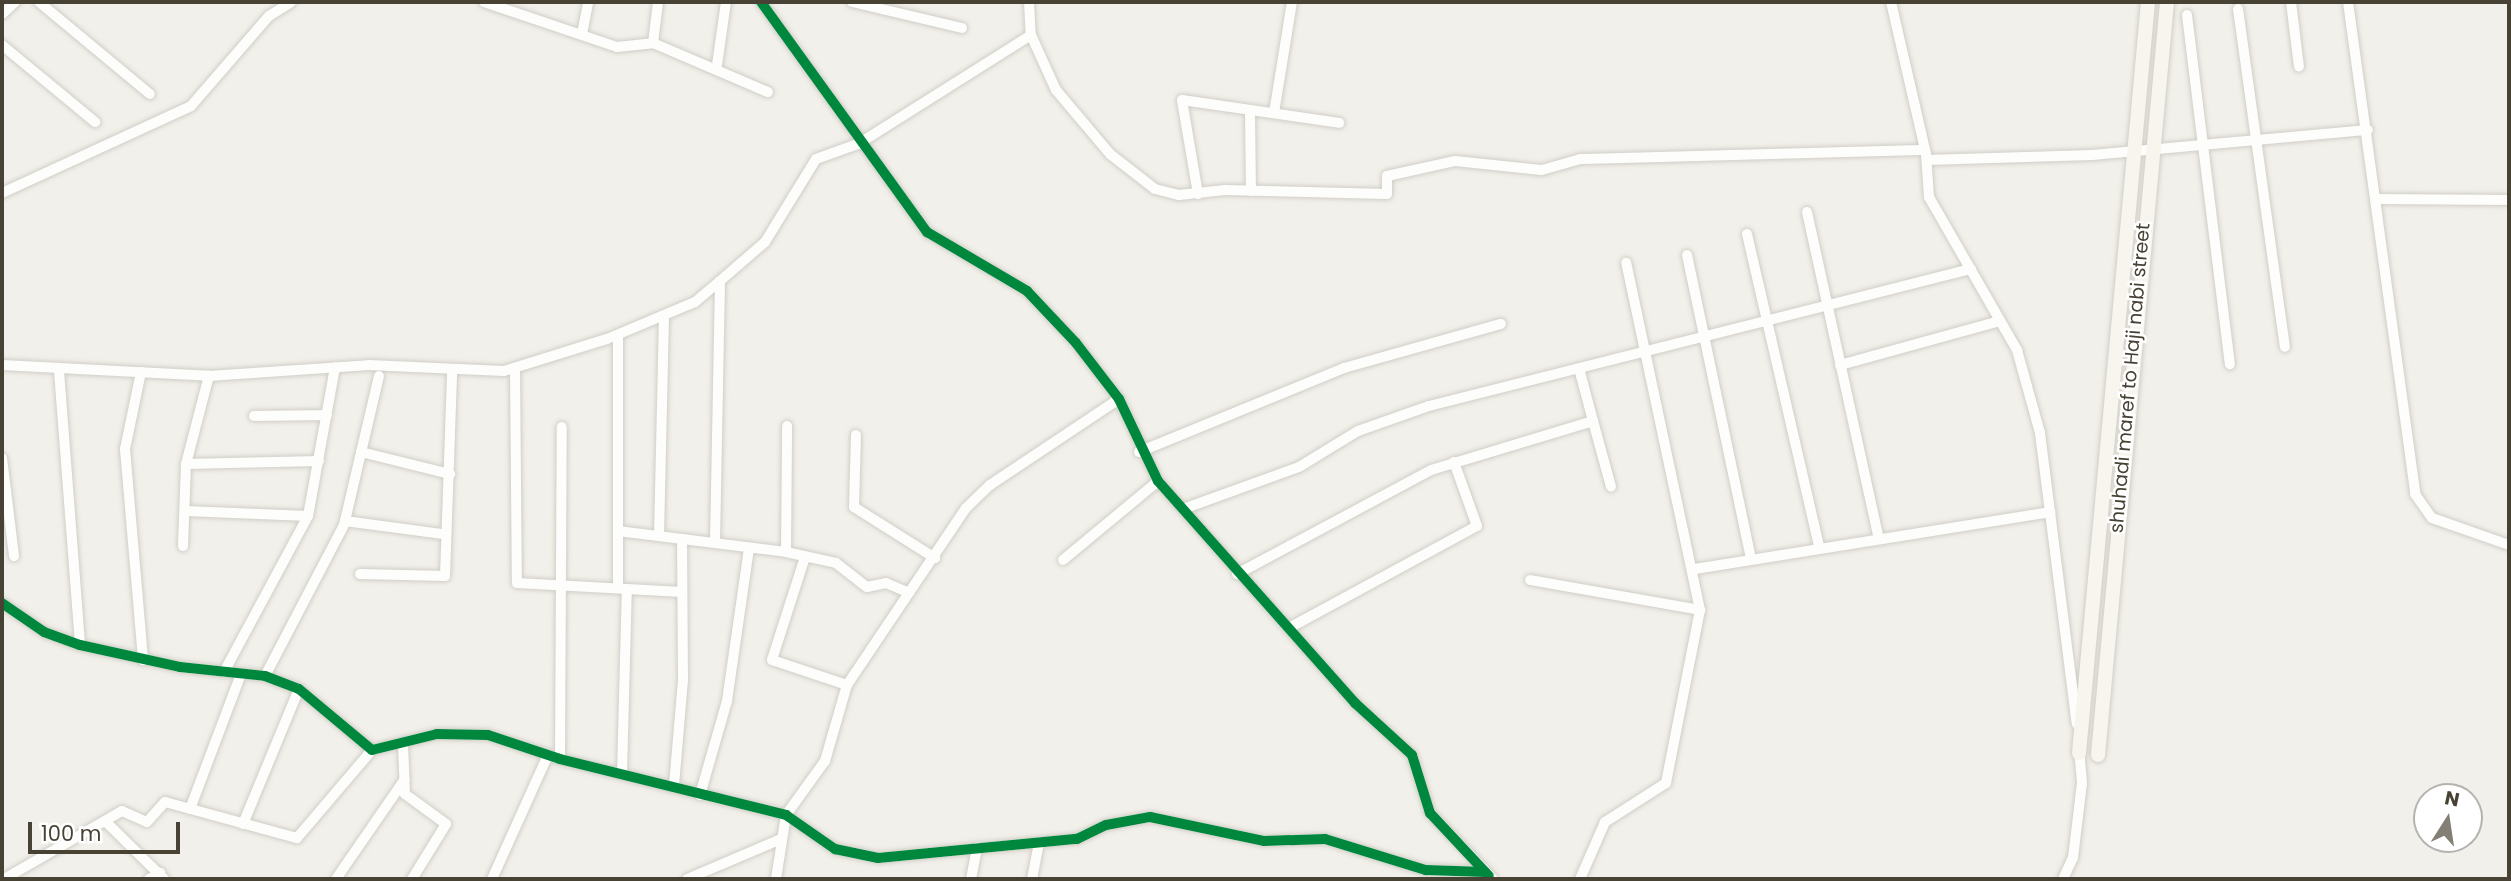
<!DOCTYPE html>
<html>
<head>
<meta charset="utf-8">
<style>
	body { margin:0 }
	#map { position:relative; width:2511px; height:881px; overflow:hidden; background:#f2f0ea; font-family:Poppins,sans-serif }
	div>[style] { position:absolute }
	[style*='--x'] { left:calc(var(--x)*1px); top:calc(var(--y)*1px); width:calc(var(--w)*1px); rotate:calc(var(--a)*1deg) }
	.roads { filter:drop-shadow(0 0 2px #d0cec7) drop-shadow(0 0 2px #d0cec7) }
	.street>* { height:10px; margin:-5px; padding:0 5px; transform-origin:5px; border-radius:5px; background:#fdfdfc }
	.secondary>* { height:14px; margin:-7px; padding:0 7px; transform-origin:7px; border-radius:7px; background:#f7f5ee }
	.cycleway>* { height:10px; margin:-5px; padding:0 5px; transform-origin:5px; border-radius:5px; background:#00873e }
	span { translate:-50% -50%; white-space:nowrap; text-align:center; line-height:1.15; -webkit-text-stroke:5px #fff; paint-order:stroke }
	.street-label { font-size:19px; color:#484235 }
	.frame { position:absolute; inset:0; border:4px solid #484235; pointer-events:none }
	.north { position:absolute; left:2413px; top:783px; width:70px; height:70px; box-sizing:border-box; background:#fff; border:2px solid #b6b3ae; border-radius:50%; rotate:12deg; font-size:19px; font-weight:700; line-height:28px; text-align:center; color:#484235 }
	.north::after { content:''; display:block; margin:auto; width:24px; height:32px; background:#847f74; clip-path:polygon(50% 0,100% 100%,50% 72%,0 100%) }
	.scale { position:absolute; left:28px; top:822px; width:152px; height:32px; box-sizing:border-box; border:4px solid #484235; border-top:0; padding-left:9px; font-size:21px; line-height:24px; white-space:nowrap; color:#484235; -webkit-text-stroke:5px #fff; paint-order:stroke }
</style>
</head>
<body>
<div id="map">
	<div class="roads">
		<div class="street">
			<i style="--x:39;--y:2;--w:144;--a:39.7"></i>
			<i style="--x:484;--y:2;--w:140;--a:18.7"></i>
			<i style="--x:617;--y:47;--w:36;--a:-6"></i>
			<i style="--x:653;--y:43;--w:125;--a:23.1"></i>
			<i style="--x:761;--y:2;--w:284;--a:54.2"></i>
			<i style="--x:927;--y:232;--w:116;--a:30.5"></i>
			<i style="--x:1027;--y:291;--w:71;--a:46.7"></i>
			<i style="--x:1076;--y:343;--w:71;--a:52.5"></i>
			<i style="--x:1119;--y:399;--w:91;--a:64.6"></i>
			<i style="--x:1158;--y:481;--w:297;--a:48.4"></i>
			<i style="--x:1355;--y:703;--w:77;--a:42.4"></i>
			<i style="--x:1412;--y:755;--w:61;--a:72.8"></i>
			<i style="--x:1430;--y:813;--w:91;--a:46.3"></i>
			<i style="--x:852;--y:2;--w:113;--a:13.3"></i>
			<i style="--x:1029;--y:2;--w:33;--a:87"></i>
			<i style="--x:1031;--y:35;--w:60;--a:65.6"></i>
			<i style="--x:1056;--y:90;--w:84;--a:49.8"></i>
			<i style="--x:1110;--y:154;--w:57;--a:37.9"></i>
			<i style="--x:1155;--y:189;--w:25;--a:14"></i>
			<i style="--x:1179;--y:195;--w:46;--a:-6.2"></i>
			<i style="--x:1225;--y:190;--w:162;--a:1.4"></i>
			<i style="--x:1387;--y:194;--w:18;--a:-90"></i>
			<i style="--x:1387;--y:176;--w:70;--a:-12.4"></i>
			<i style="--x:1455;--y:161;--w:87;--a:5.9"></i>
			<i style="--x:1542;--y:170;--w:40;--a:-16"></i>
			<i style="--x:1580;--y:159;--w:345;--a:-1.5"></i>
			<i style="--x:1891;--y:2;--w:156;--a:77"></i>
			<i style="--x:1926;--y:154;--w:43;--a:86"></i>
			<i style="--x:1929;--y:197;--w:177;--a:60.1"></i>
			<i style="--x:2017;--y:350;--w:86;--a:74.5"></i>
			<i style="--x:2040;--y:433;--w:293;--a:82.8"></i>
			<i style="--x:2291;--y:2;--w:65;--a:83"></i>
			<i style="--x:2348;--y:2;--w:497;--a:82.2"></i>
			<i style="--x:2415;--y:494;--w:29;--a:55"></i>
			<i style="--x:2432;--y:518;--w:82;--a:19.3"></i>
			<i style="--x:2238;--y:9;--w:341;--a:82.1"></i>
			<i style="--x:2;--y:14;--w:18;--a:-43"></i>
			<i style="--x:2187;--y:15;--w:352;--a:83"></i>
			<i style="--x:582;--y:34;--w:33;--a:-79"></i>
			<i style="--x:653;--y:43;--w:41;--a:-83"></i>
			<i style="--x:2;--y:45;--w:121;--a:39.6"></i>
			<i style="--x:717;--y:65;--w:64;--a:-81.9"></i>
			<i style="--x:1250;--y:113;--w:78;--a:89.3"></i>
			<i style="--x:1274;--y:113;--w:112;--a:-80.8"></i>
			<i style="--x:1927;--y:160;--w:165;--a:-1.7"></i>
			<i style="--x:2092;--y:155;--w:277;--a:-5.2"></i>
			<i style="--x:2;--y:193;--w:208;--a:-24.7"></i>
			<i style="--x:191;--y:106;--w:119;--a:-49.1"></i>
			<i style="--x:269;--y:16;--w:26;--a:-32"></i>
			<i style="--x:1198;--y:194;--w:95;--a:-99.7"></i>
			<i style="--x:1182;--y:100;--w:159;--a:8.3"></i>
			<i style="--x:2378;--y:199;--w:131;--a:0.4"></i>
			<i style="--x:1807;--y:212;--w:332;--a:77.6"></i>
			<i style="--x:1747;--y:234;--w:321;--a:77"></i>
			<i style="--x:1687;--y:255;--w:311;--a:78.1"></i>
			<i style="--x:2;--y:365;--w:207;--a:3"></i>
			<i style="--x:209;--y:376;--w:160;--a:-3.9"></i>
			<i style="--x:369;--y:365;--w:135;--a:2.5"></i>
			<i style="--x:504;--y:371;--w:108;--a:-17.3"></i>
			<i style="--x:607;--y:339;--w:95;--a:-22.8"></i>
			<i style="--x:695;--y:302;--w:33;--a:-40"></i>
			<i style="--x:720;--y:281;--w:60;--a:-40.9"></i>
			<i style="--x:765;--y:242;--w:97;--a:-58.4"></i>
			<i style="--x:816;--y:159;--w:45;--a:-19.7"></i>
			<i style="--x:858;--y:144;--w:204;--a:-32.2"></i>
			<i style="--x:1840;--y:365;--w:166;--a:-15.4"></i>
			<i style="--x:515;--y:368;--w:215;--a:89.5"></i>
			<i style="--x:517;--y:583;--w:165;--a:3.1"></i>
			<i style="--x:59;--y:371;--w:275;--a:85.6"></i>
			<i style="--x:141;--y:372;--w:79;--a:101.7"></i>
			<i style="--x:125;--y:449;--w:212;--a:85.1"></i>
			<i style="--x:254;--y:416;--w:73;--a:-0.8"></i>
			<i style="--x:1593;--y:421;--w:68;--a:74.7"></i>
			<i style="--x:856;--y:435;--w:72;--a:91.6"></i>
			<i style="--x:854;--y:507;--w:96;--a:32.2"></i>
			<i style="--x:361;--y:452;--w:92;--a:13.9"></i>
			<i style="--x:1139;--y:452;--w:222;--a:-22.3"></i>
			<i style="--x:1344;--y:368;--w:163;--a:-15.7"></i>
			<i style="--x:2;--y:458;--w:99;--a:83"></i>
			<i style="--x:186;--y:464;--w:133;--a:-1.3"></i>
			<i style="--x:1183;--y:509;--w:123;--a:-19.9"></i>
			<i style="--x:1299;--y:467;--w:69;--a:-31.4"></i>
			<i style="--x:1358;--y:431;--w:75;--a:-19.4"></i>
			<i style="--x:1429;--y:406;--w:559;--a:-14.19"></i>
			<i style="--x:185;--y:511;--w:123;--a:2.3"></i>
			<i style="--x:345;--y:521;--w:99;--a:7.6"></i>
			<i style="--x:618;--y:531;--w:169;--a:7.1"></i>
			<i style="--x:786;--y:552;--w:51;--a:12.4"></i>
			<i style="--x:836;--y:563;--w:39;--a:38"></i>
			<i style="--x:867;--y:587;--w:19;--a:-12"></i>
			<i style="--x:886;--y:583;--w:25;--a:23"></i>
			<i style="--x:659;--y:536;--w:219;--a:-88.7"></i>
			<i style="--x:715;--y:542;--w:261;--a:-88.9"></i>
			<i style="--x:183;--y:546;--w:82;--a:-87.9"></i>
			<i style="--x:186;--y:464;--w:91;--a:-75.4"></i>
			<i style="--x:786;--y:552;--w:126;--a:-89.5"></i>
			<i style="--x:805;--y:557;--w:108;--a:107.8"></i>
			<i style="--x:772;--y:660;--w:79;--a:18.4"></i>
			<i style="--x:1063;--y:560;--w:124;--a:-39.7"></i>
			<i style="--x:1695;--y:569;--w:360;--a:-9.1"></i>
			<i style="--x:360;--y:574;--w:85;--a:1.3"></i>
			<i style="--x:445;--y:576;--w:204;--a:-88"></i>
			<i style="--x:1237;--y:574;--w:220;--a:-28.2"></i>
			<i style="--x:1431;--y:470;--w:169;--a:-16.8"></i>
			<i style="--x:1593;--y:421;--w:51;--a:-104.9"></i>
			<i style="--x:1530;--y:580;--w:173;--a:10"></i>
			<i style="--x:618;--y:588;--w:253;--a:-90"></i>
			<i style="--x:2;--y:603;--w:51;--a:34.6"></i>
			<i style="--x:44;--y:632;--w:38;--a:20"></i>
			<i style="--x:80;--y:645;--w:102;--a:12.4"></i>
			<i style="--x:180;--y:667;--w:85;--a:6"></i>
			<i style="--x:265;--y:676;--w:36;--a:21"></i>
			<i style="--x:299;--y:689;--w:95;--a:39.9"></i>
			<i style="--x:372;--y:750;--w:67;--a:-13.8"></i>
			<i style="--x:437;--y:734;--w:51;--a:1.1"></i>
			<i style="--x:488;--y:735;--w:76;--a:18.4"></i>
			<i style="--x:560;--y:759;--w:233;--a:13.9"></i>
			<i style="--x:786;--y:815;--w:60;--a:34.8"></i>
			<i style="--x:835;--y:849;--w:44;--a:11.8"></i>
			<i style="--x:878;--y:858;--w:200;--a:-5.5"></i>
			<i style="--x:1077;--y:839;--w:32;--a:-26"></i>
			<i style="--x:1106;--y:825;--w:45;--a:-10.3"></i>
			<i style="--x:1150;--y:817;--w:116;--a:11.9"></i>
			<i style="--x:1264;--y:841;--w:61;--a:-1.9"></i>
			<i style="--x:1325;--y:839;--w:106;--a:17.1"></i>
			<i style="--x:1426;--y:870;--w:59;--a:1.9"></i>
			<i style="--x:1289;--y:628;--w:214;--a:-28.5"></i>
			<i style="--x:1477;--y:526;--w:68;--a:-109.8"></i>
			<i style="--x:224;--y:672;--w:177;--a:-61.7"></i>
			<i style="--x:308;--y:516;--w:151;--a:-79.7"></i>
			<i style="--x:265;--y:676;--w:170;--a:-62.4"></i>
			<i style="--x:344;--y:525;--w:153;--a:-76.8"></i>
			<i style="--x:403;--y:743;--w:51;--a:87.8"></i>
			<i style="--x:405;--y:794;--w:51;--a:36.2"></i>
			<i style="--x:446;--y:824;--w:65;--a:121.7"></i>
			<i style="--x:560;--y:759;--w:332;--a:-89.7"></i>
			<i style="--x:622;--y:774;--w:185;--a:-88.5"></i>
			<i style="--x:674;--y:785;--w:105;--a:-85.1"></i>
			<i style="--x:683;--y:680;--w:141;--a:-90.4"></i>
			<i style="--x:700;--y:795;--w:98;--a:-74"></i>
			<i style="--x:727;--y:701;--w:154;--a:-81.8"></i>
			<i style="--x:190;--y:809;--w:144;--a:-69.3"></i>
			<i style="--x:105;--y:821;--w:83;--a:44.5"></i>
			<i style="--x:243;--y:824;--w:146;--a:-67.5"></i>
			<i style="--x:4;--y:879;--w:136;--a:-30"></i>
			<i style="--x:122;--y:811;--w:27;--a:24"></i>
			<i style="--x:147;--y:822;--w:27;--a:-48"></i>
			<i style="--x:165;--y:802;--w:137;--a:15.3"></i>
			<i style="--x:297;--y:838;--w:116;--a:-49.6"></i>
			<i style="--x:149;--y:879;--w:13;--a:-29"></i>
			<i style="--x:336;--y:879;--w:121;--a:-55.4"></i>
			<i style="--x:492;--y:879;--w:136;--a:-65.7"></i>
			<i style="--x:687;--y:879;--w:100;--a:-23"></i>
			<i style="--x:776;--y:879;--w:65;--a:-81.1"></i>
			<i style="--x:786;--y:815;--w:67;--a:-54.2"></i>
			<i style="--x:825;--y:761;--w:79;--a:-73.9"></i>
			<i style="--x:847;--y:685;--w:213;--a:-56.1"></i>
			<i style="--x:966;--y:508;--w:33;--a:-44"></i>
			<i style="--x:990;--y:485;--w:155;--a:-33.7"></i>
			<i style="--x:971;--y:879;--w:32;--a:-79"></i>
			<i style="--x:1032;--y:879;--w:36;--a:-79"></i>
			<i style="--x:1580;--y:879;--w:62;--a:-66.3"></i>
			<i style="--x:1605;--y:822;--w:72;--a:-32.6"></i>
			<i style="--x:1666;--y:783;--w:176;--a:-78.9"></i>
			<i style="--x:1700;--y:610;--w:355;--a:-102"></i>
			<i style="--x:2063;--y:879;--w:23;--a:-65"></i>
			<i style="--x:2073;--y:858;--w:76;--a:-83.2"></i>
			<i style="--x:2082;--y:783;--w:33;--a:-95"></i>
		</div>
		<div class="secondary">
			<i style="--x:2079;--y:753;--w:754;--a:-84.75"></i>
			<i style="--x:2098;--y:755;--w:756;--a:-84.76"></i>
		</div>
	</div>
	<div class="cycleway">
		<i style="--x:761;--y:2;--w:284;--a:54.2"></i>
		<i style="--x:927;--y:232;--w:116;--a:30.5"></i>
		<i style="--x:1027;--y:291;--w:71;--a:46.7"></i>
		<i style="--x:1076;--y:343;--w:71;--a:52.5"></i>
		<i style="--x:1119;--y:399;--w:91;--a:64.6"></i>
		<i style="--x:1158;--y:481;--w:297;--a:48.4"></i>
		<i style="--x:1355;--y:703;--w:77;--a:42.4"></i>
		<i style="--x:1412;--y:755;--w:61;--a:72.8"></i>
		<i style="--x:1430;--y:813;--w:86;--a:46.9"></i>
		<i style="--x:2;--y:603;--w:51;--a:34.6"></i>
		<i style="--x:44;--y:632;--w:38;--a:20"></i>
		<i style="--x:80;--y:645;--w:102;--a:12.4"></i>
		<i style="--x:180;--y:667;--w:85;--a:6"></i>
		<i style="--x:265;--y:676;--w:36;--a:21"></i>
		<i style="--x:299;--y:689;--w:95;--a:39.9"></i>
		<i style="--x:372;--y:750;--w:67;--a:-13.8"></i>
		<i style="--x:437;--y:734;--w:51;--a:1.1"></i>
		<i style="--x:488;--y:735;--w:76;--a:18.4"></i>
		<i style="--x:560;--y:759;--w:233;--a:13.9"></i>
		<i style="--x:786;--y:815;--w:60;--a:34.8"></i>
		<i style="--x:835;--y:849;--w:44;--a:11.8"></i>
		<i style="--x:878;--y:858;--w:200;--a:-5.5"></i>
		<i style="--x:1077;--y:839;--w:32;--a:-26"></i>
		<i style="--x:1106;--y:825;--w:45;--a:-10.3"></i>
		<i style="--x:1150;--y:817;--w:116;--a:11.9"></i>
		<i style="--x:1264;--y:841;--w:61;--a:-1.9"></i>
		<i style="--x:1325;--y:839;--w:106;--a:17.1"></i>
		<i style="--x:1426;--y:870;--w:59;--a:1.9"></i>
	</div>
	<div class="street-label">
		<span style="left:2130px;top:378px;rotate:-85deg">shuhadi maref to Haji nabi street</span>
	</div>
	<div class="frame"></div>
	<div class="north">N</div>
	<div class="scale">100 m</div>
</div>
</body>
</html>
